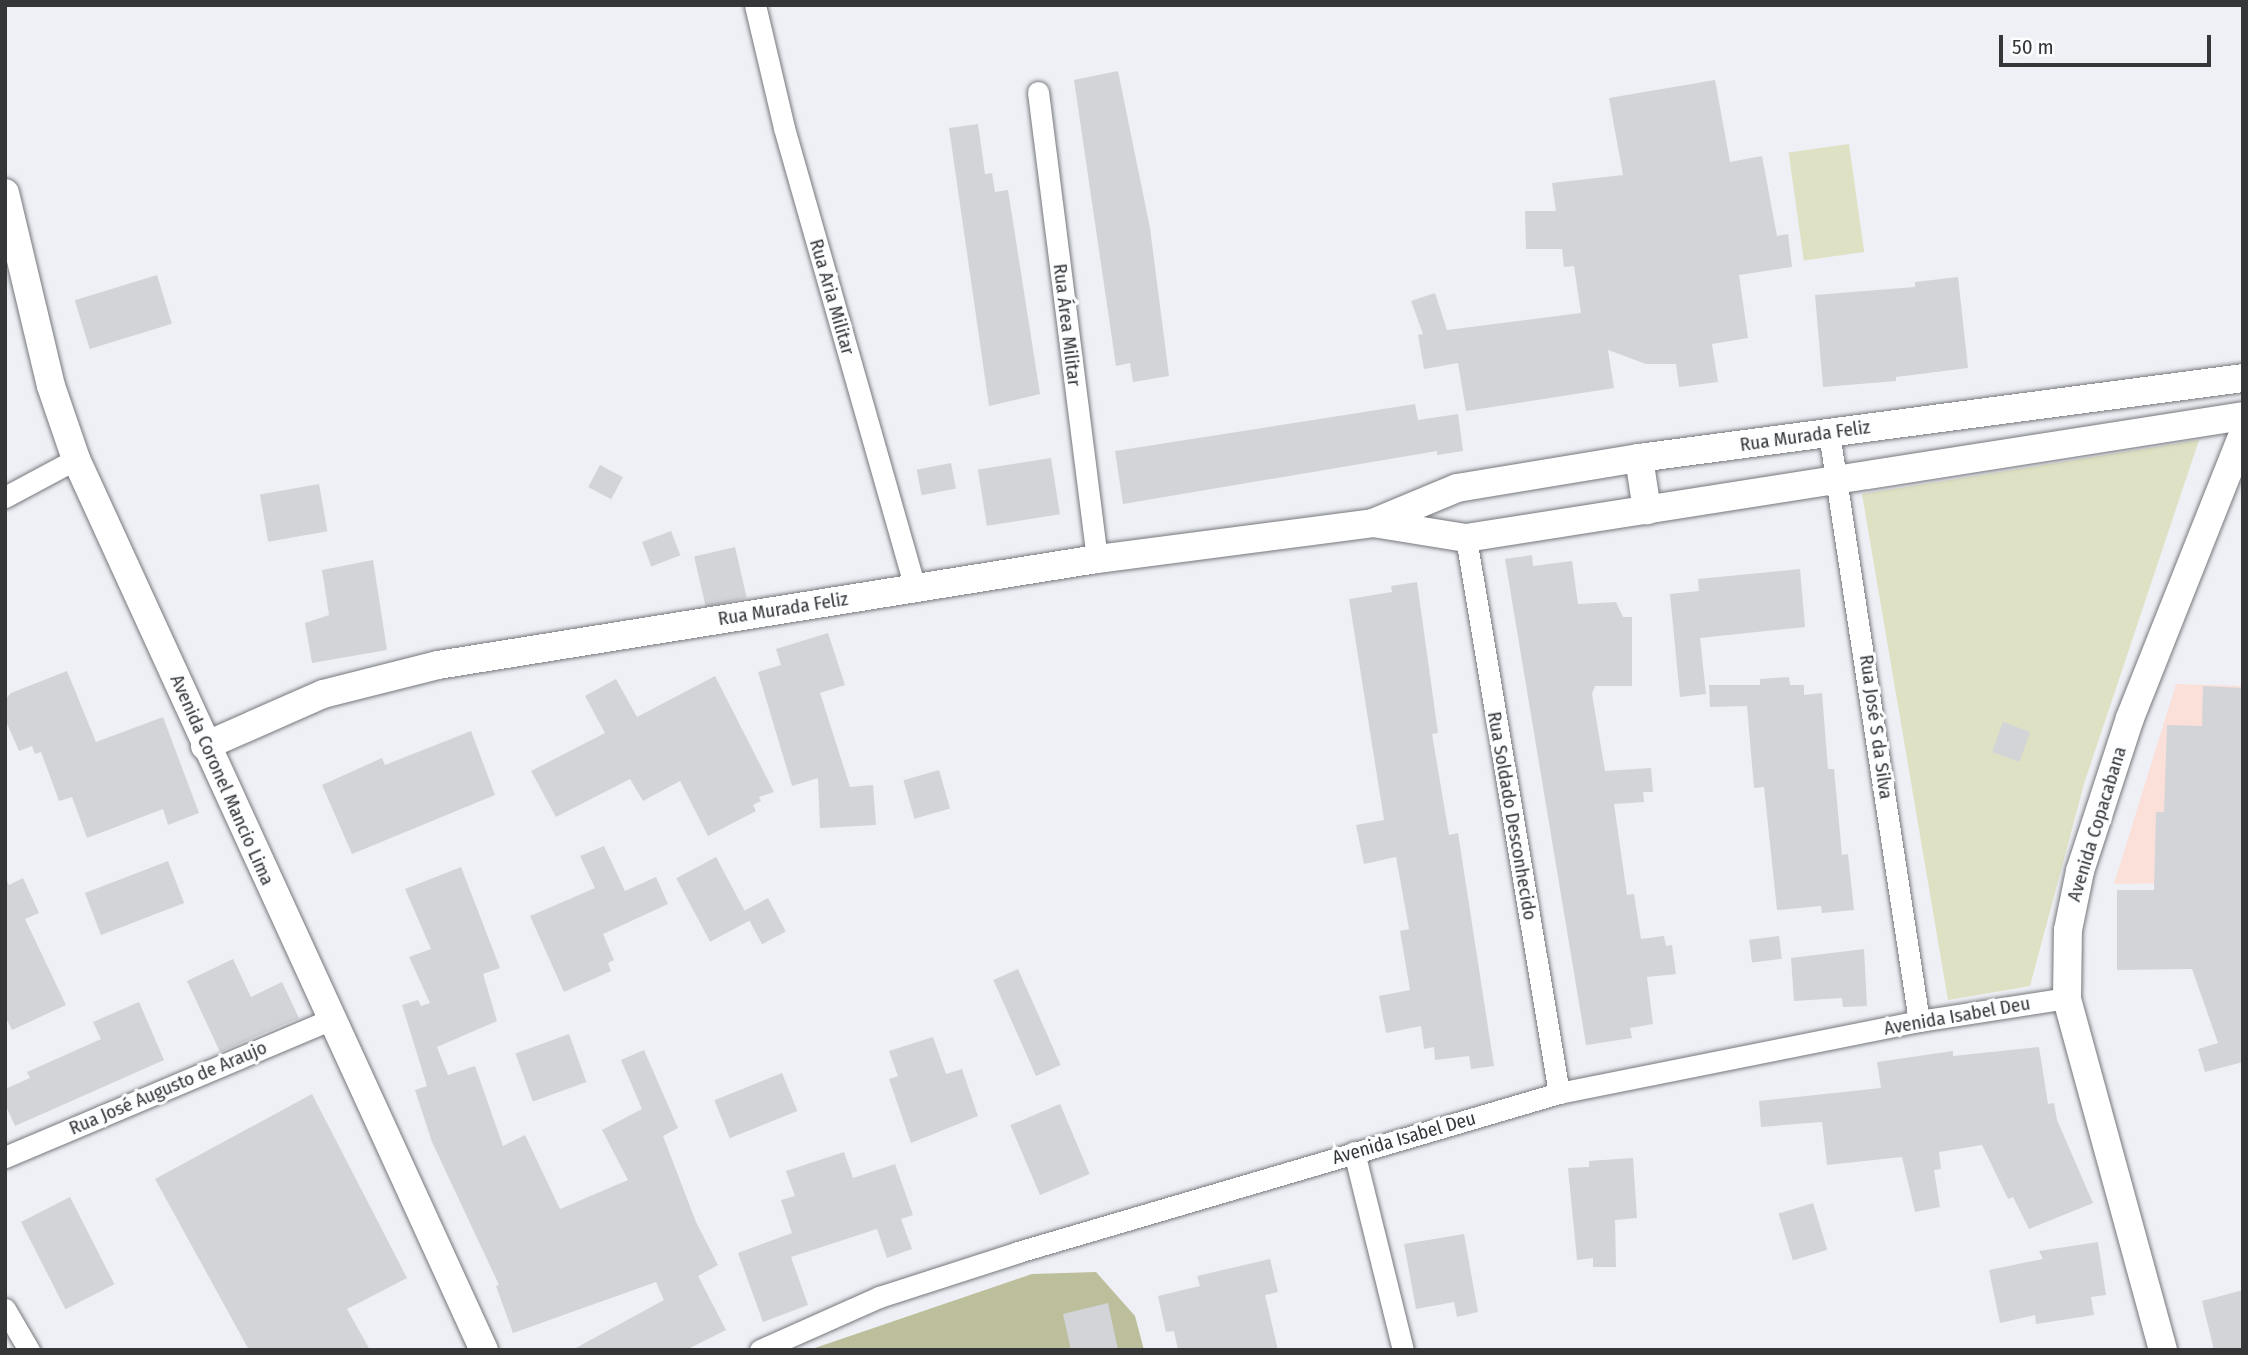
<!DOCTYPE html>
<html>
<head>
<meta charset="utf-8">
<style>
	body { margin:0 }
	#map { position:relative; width:2248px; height:1355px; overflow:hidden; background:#eef0f5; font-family:"Fira Sans Condensed",sans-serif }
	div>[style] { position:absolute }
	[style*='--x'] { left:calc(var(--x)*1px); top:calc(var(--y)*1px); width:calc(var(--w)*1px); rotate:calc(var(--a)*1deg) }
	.education>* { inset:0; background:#fae0d9 }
	.green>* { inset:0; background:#dfe1c4; transform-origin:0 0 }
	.forest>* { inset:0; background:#bdbf9c }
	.building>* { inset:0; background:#d2d4d8; transform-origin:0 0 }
	.roads { filter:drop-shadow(0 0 2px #76787c) drop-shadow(0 0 2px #76787c) }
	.minor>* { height:21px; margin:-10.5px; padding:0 10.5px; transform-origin:10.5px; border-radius:10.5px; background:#fff }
	.tertiary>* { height:28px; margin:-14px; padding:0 14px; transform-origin:14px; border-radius:14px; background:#fff }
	span { translate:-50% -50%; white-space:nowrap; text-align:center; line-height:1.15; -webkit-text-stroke:6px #fdfeff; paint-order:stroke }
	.street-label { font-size:19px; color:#353638 }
	.frame { position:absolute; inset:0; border:7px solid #353638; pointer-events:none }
	.scale { position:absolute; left:1999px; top:35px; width:212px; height:32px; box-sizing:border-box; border:4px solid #353638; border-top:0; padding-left:9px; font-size:21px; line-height:24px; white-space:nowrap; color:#353638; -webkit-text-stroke:5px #fdfeff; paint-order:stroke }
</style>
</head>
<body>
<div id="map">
	<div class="education">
		<i style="clip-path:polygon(2176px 684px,2243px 686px,2243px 882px,2114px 884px)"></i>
	</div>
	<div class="green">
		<i style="left:1849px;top:144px;width:109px;height:61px;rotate:82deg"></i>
		<i style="clip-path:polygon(2199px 440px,2084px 784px,2030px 986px,1948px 1000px,1862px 494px)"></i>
	</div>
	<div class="forest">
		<i style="clip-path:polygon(1096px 1272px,1135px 1316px,1144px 1350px,809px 1350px,1032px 1274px)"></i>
	</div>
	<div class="building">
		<i style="clip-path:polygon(1118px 71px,1150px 228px,1169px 376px,1133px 382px,1130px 363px,1116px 366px,1074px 80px)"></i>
		<i style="clip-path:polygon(1715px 80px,1730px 162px,1762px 156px,1777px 236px,1788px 234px,1792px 267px,1739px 275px,1748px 338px,1712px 344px,1718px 382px,1679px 387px,1676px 364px,1646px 364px,1608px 350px,1614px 388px,1466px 411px,1458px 363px,1424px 369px,1418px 335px,1423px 334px,1411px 301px,1435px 293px,1447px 330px,1581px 313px,1574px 266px,1564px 267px,1562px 249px,1526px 249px,1525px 211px,1556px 211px,1552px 183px,1623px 175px,1609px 98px)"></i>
		<i style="clip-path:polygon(978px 124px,985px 174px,992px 173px,995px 192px,1008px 190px,1040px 394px,989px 406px,949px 128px)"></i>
		<i style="left:157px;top:275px;width:51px;height:86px;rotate:73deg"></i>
		<i style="clip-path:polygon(1958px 277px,1968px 368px,1896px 377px,1896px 381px,1823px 387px,1815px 295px,1915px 287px,1915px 282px)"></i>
		<i style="clip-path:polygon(1415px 404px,1418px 420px,1458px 414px,1463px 451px,1437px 455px,1437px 451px,1123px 504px,1115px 451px)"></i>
		<i style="left:1051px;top:458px;width:57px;height:74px;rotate:81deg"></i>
		<i style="left:951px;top:463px;width:26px;height:35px;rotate:79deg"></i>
		<i style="left:600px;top:465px;width:26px;height:25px;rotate:28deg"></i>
		<i style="left:319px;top:484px;width:48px;height:60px;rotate:80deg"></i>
		<i style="left:671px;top:531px;width:26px;height:31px;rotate:69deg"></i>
		<i style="left:735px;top:547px;width:52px;height:42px;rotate:77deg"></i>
		<i style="clip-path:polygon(1532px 555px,1533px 566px,1572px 561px,1578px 604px,1616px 602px,1623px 617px,1632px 617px,1632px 686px,1595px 686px,1592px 694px,1605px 771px,1651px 768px,1653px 792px,1643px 792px,1644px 802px,1614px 804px,1627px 895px,1634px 894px,1641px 939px,1664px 936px,1666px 946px,1672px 945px,1676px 974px,1647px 977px,1653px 1024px,1630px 1028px,1632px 1038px,1586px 1045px,1505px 559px)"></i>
		<i style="clip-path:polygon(373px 560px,387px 650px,312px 663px,305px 623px,329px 615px,322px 570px)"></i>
		<i style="clip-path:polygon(1800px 569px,1805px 627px,1700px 638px,1706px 694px,1680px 697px,1670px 594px,1699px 591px,1698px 579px)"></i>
		<i style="clip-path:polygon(1417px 582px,1438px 733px,1432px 734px,1449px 835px,1458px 833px,1494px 1066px,1471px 1069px,1469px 1056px,1435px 1060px,1434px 1047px,1424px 1049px,1421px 1026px,1386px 1033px,1379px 996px,1410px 990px,1400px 931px,1409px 929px,1396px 857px,1364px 864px,1356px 825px,1384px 820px,1349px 599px,1392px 592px,1391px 586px)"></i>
		<i style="clip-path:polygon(828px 633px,845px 685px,820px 693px,850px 787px,873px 785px,876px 825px,820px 828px,818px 778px,792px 786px,758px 672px,781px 665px,776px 649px)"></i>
		<i style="clip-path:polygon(67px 671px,96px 742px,163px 717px,199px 813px,168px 825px,163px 809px,87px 838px,72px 797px,59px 801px,41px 752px,35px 754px,32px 746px,19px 751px,5px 719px,5px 700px,11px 693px)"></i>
		<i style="clip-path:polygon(715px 676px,774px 792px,759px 797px,761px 801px,753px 805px,756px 811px,708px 836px,680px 781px,643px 801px,630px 779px,556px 817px,531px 771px,605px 733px,585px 696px,616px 679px,637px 717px)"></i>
		<i style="clip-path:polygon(1789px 677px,1790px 685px,1804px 685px,1804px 695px,1822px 693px,1828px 769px,1834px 769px,1842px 855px,1848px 854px,1854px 910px,1822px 913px,1821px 906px,1777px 910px,1764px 787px,1754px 788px,1747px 706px,1710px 707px,1709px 685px,1760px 685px,1760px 679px)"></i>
		<i style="clip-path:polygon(2203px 686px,2243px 688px,2243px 1062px,2205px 1072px,2198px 1049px,2218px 1043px,2192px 969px,2117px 970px,2117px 890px,2154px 890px,2156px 812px,2164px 812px,2167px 725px,2202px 726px)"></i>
		<i style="left:2003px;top:722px;width:29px;height:32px;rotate:20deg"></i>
		<i style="clip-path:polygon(471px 731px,495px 795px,352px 854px,322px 785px,382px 758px,385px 765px)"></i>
		<i style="left:939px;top:770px;width:40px;height:37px;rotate:74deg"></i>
		<i style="clip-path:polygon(604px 846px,625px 891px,656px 877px,668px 904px,603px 934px,614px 960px,608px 963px,611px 971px,564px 992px,530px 916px,595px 888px,580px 856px)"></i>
		<i style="left:716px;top:857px;width:72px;height:45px;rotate:62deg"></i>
		<i style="left:168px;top:861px;width:45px;height:89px;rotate:69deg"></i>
		<i style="clip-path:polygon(461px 867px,500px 968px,483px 974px,497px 1021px,437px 1047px,448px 1075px,475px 1066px,503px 1146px,525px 1135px,560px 1209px,628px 1180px,602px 1130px,642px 1109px,621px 1060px,644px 1050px,678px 1128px,663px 1136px,696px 1222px,718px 1265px,698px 1276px,726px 1330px,686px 1350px,572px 1350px,664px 1300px,656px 1282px,513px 1333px,496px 1286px,499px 1285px,432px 1142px,415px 1090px,427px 1086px,402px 1005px,418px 1000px,421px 1006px,430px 1003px,409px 957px,431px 949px,405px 889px)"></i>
		<i style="clip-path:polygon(5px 876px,9px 885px,23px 878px,39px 913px,25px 919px,66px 1005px,12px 1030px,5px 1016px)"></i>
		<i style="left:768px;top:898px;width:38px;height:27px;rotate:62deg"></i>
		<i style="left:1779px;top:936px;width:23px;height:30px;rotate:83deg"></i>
		<i style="clip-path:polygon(1864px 949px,1867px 1006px,1843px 1007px,1842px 998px,1794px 1001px,1791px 958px)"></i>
		<i style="clip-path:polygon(233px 959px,251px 997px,282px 982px,299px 1018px,220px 1052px,187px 981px)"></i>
		<i style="left:1018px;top:969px;width:105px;height:27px;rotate:66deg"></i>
		<i style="clip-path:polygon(139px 1002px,164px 1060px,15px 1126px,5px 1104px,5px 1089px,30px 1078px,27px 1072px,101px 1039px,93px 1022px)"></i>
		<i style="left:569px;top:1034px;width:51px;height:57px;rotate:70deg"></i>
		<i style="clip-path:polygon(933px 1037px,946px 1074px,962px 1069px,978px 1116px,911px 1143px,889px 1079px,898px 1076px,889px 1051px)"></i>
		<i style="clip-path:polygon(2039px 1047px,2048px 1104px,2054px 1103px,2057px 1120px,2093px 1203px,2029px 1229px,2013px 1197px,2008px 1199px,1982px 1145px,1939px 1152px,1941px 1169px,1934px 1170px,1940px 1207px,1915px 1212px,1902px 1157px,1827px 1165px,1822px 1122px,1761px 1127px,1759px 1101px,1881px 1088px,1877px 1062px,1953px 1051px,1953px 1056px)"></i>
		<i style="left:782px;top:1073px;width:41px;height:73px;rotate:68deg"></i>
		<i style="clip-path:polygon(312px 1094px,407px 1278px,347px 1309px,370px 1350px,249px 1350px,155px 1179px)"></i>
		<i style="left:1060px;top:1104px;width:76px;height:54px;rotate:67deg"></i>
		<i style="clip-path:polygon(844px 1152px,853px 1178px,895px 1164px,913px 1215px,901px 1219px,912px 1249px,887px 1258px,877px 1229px,791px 1257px,808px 1305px,763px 1322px,738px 1253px,792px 1233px,781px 1200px,795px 1196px,786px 1171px)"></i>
		<i style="clip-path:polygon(1633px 1158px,1637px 1218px,1615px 1220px,1616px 1267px,1593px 1267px,1593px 1258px,1577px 1260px,1568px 1168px,1589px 1167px,1589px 1161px)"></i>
		<i style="left:70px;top:1197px;width:98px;height:55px;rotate:63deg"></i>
		<i style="left:1813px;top:1203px;width:49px;height:36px;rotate:73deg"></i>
		<i style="clip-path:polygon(1464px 1234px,1478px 1312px,1457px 1317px,1454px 1302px,1416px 1309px,1404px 1244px)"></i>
		<i style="clip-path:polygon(2098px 1242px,2106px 1295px,2091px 1297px,2094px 1315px,2036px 1324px,2035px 1315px,2000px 1323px,1989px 1270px,2043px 1259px,2039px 1251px)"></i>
		<i style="clip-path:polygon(1270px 1259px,1278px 1292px,1265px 1295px,1278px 1350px,1178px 1350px,1174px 1331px,1166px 1332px,1158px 1296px,1200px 1286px,1197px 1276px)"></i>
		<i style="clip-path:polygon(2243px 1290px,2243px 1350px,2214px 1350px,2202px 1301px)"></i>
		<i style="clip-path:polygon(1108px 1303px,1118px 1350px,1071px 1350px,1063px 1314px)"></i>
	</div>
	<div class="roads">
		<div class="minor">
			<i style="--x:755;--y:5;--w:126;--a:76.7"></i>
			<i style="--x:784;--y:128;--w:478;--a:74.1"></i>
			<i style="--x:1038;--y:92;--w:471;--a:82.8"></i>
			<i style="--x:1829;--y:433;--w:595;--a:81.3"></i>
			<i style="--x:5;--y:497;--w:81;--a:-28.2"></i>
			<i style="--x:1466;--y:538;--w:563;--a:80.49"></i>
			<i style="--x:1354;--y:1152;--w:204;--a:76.1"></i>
			<i style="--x:5;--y:1157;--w:354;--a:-22.9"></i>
			<i style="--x:5;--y:1309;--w:48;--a:59.7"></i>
			<i style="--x:760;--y:1350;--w:130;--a:-24"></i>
			<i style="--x:879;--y:1297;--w:146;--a:-17.9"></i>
			<i style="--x:1018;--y:1252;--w:564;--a:-16.38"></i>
			<i style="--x:1559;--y:1093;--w:367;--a:-11.3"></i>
			<i style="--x:1919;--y:1021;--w:150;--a:-8.8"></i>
		</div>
		<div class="tertiary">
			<i style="--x:5;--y:193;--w:198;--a:76.6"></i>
			<i style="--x:51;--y:386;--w:77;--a:71.1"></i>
			<i style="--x:76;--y:459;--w:980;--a:65.4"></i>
			<i style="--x:1639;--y:458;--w:53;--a:81.3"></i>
			<i style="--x:1373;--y:523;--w:94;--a:9.2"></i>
			<i style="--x:1466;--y:538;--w:787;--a:-8.92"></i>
			<i style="--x:205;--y:746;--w:129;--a:-23.8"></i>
			<i style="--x:323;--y:694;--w:119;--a:-14.2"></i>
			<i style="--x:438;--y:665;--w:667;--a:-9.14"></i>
			<i style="--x:1097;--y:559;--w:278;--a:-7.4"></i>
			<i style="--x:1373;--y:523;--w:91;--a:-22.6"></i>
			<i style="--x:1457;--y:488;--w:184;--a:-9.4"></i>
			<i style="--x:1639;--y:458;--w:609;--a:-7.54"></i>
			<i style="--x:2163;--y:1350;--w:365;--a:-105.3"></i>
			<i style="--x:2067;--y:998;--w:68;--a:-89.2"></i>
			<i style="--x:2068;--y:930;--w:60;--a:-78.5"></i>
			<i style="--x:2080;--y:871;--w:161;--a:-71.9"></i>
			<i style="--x:2130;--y:718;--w:306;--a:-68.3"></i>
		</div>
	</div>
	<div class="street-label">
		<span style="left:832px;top:297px;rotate:74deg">Rua Aria Militar</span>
		<span style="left:1067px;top:325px;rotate:83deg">Rua Área Militar</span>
		<span style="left:1805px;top:436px;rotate:-8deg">Rua Murada Feliz</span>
		<span style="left:783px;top:609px;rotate:-9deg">Rua Murada Feliz</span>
		<span style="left:1876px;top:727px;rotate:82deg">Rua José S da Silva</span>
		<span style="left:222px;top:780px;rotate:66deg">Avenida Coronel Mancio Lima</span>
		<span style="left:1512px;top:816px;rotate:80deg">Rua Soldado Desconhecido</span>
		<span style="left:2097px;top:824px;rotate:-73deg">Avenida Copacabana</span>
		<span style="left:1957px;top:1016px;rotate:-10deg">Avenida Isabel Deu</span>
		<span style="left:168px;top:1088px;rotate:-23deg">Rua José Augusto de Araujo</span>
		<span style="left:1404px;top:1138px;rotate:-16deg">Avenida Isabel Deu</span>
	</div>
	<div class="frame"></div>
	<div class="scale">50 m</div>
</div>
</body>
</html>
